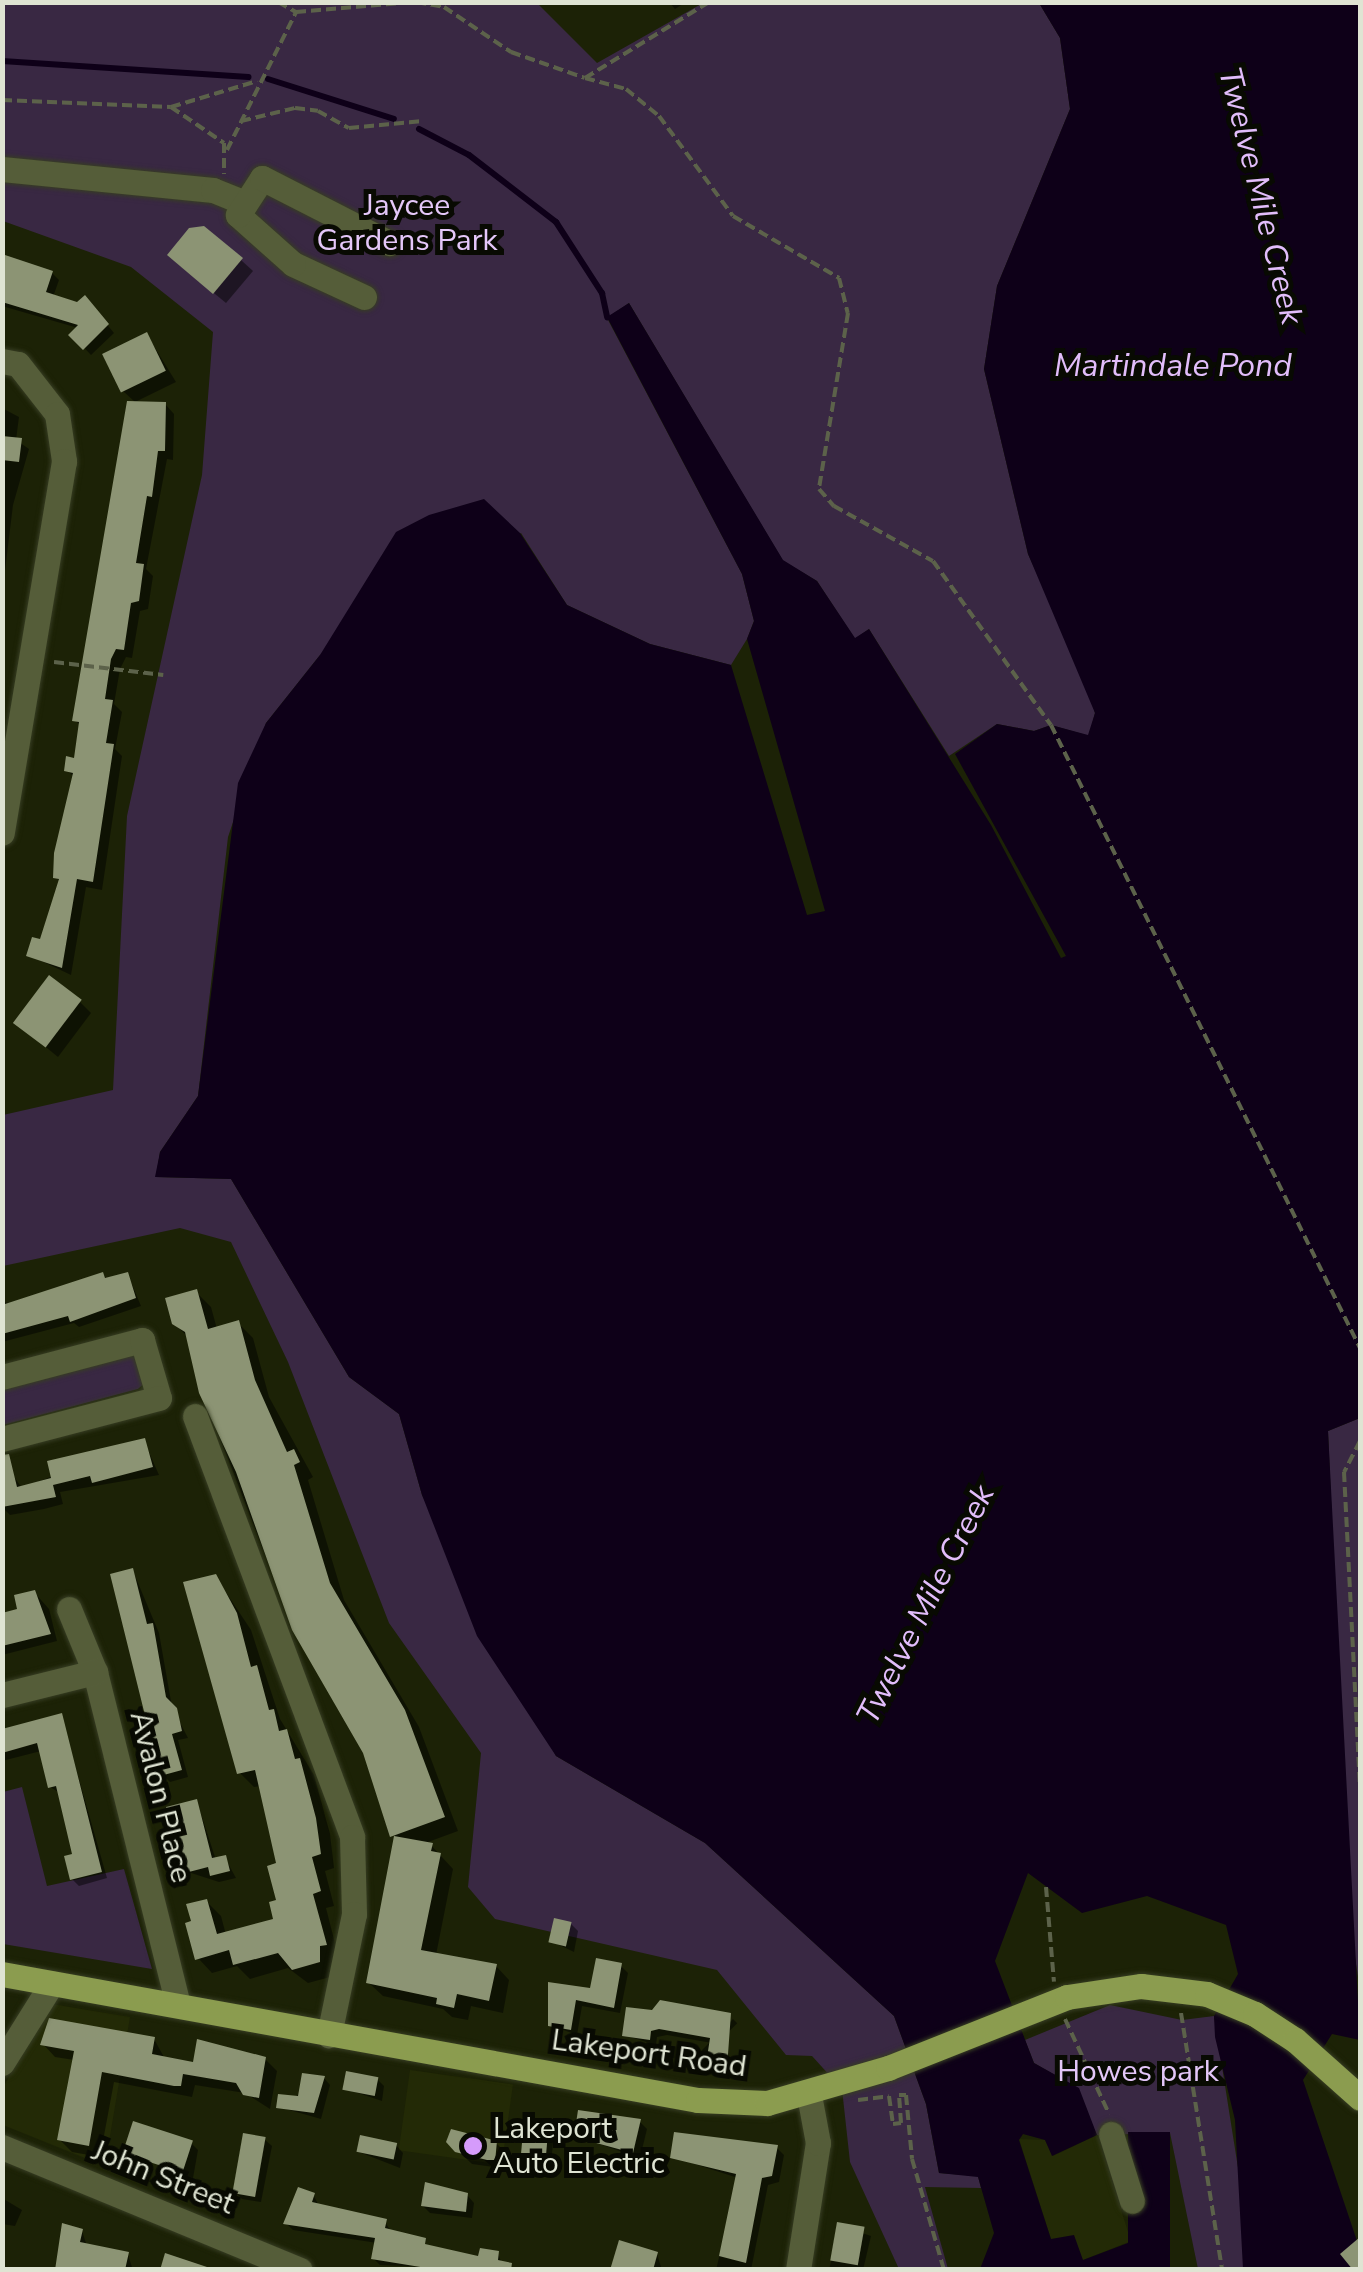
<!DOCTYPE html>
<style>
body{margin:0}
#map{position:relative;width:1363px;height:2272px;overflow:hidden;background:#1c2206;font-family:"Nunito Sans",sans-serif}
div>[style]{position:absolute}
.built>*{inset:0;background:#232a06;transform-origin:0 0}
.green>*{inset:0;background:#392843}
.water>*{inset:0;background:#0e0018;transform-origin:0 0}
.shadow>*{inset:0;background:#0007;transform-origin:0 0}
.stream>*{height:6px;margin:-3px;padding:0 3px;transform-origin:3px;border-radius:3px;background:#0e0018}
.building>*{inset:0;background:#8c9474;transform-origin:0 0}
.path>*{height:4px;margin-top:-2px;transform-origin:0;background:repeating-linear-gradient(90deg,#5c624a 0 10px,transparent 0 15px)}
.roads{filter:drop-shadow(0 0 2px #373d23) drop-shadow(0 0 2px #373d23)}
.minor>*{height:25px;margin:-12.5px;padding:0 12.5px;transform-origin:12.5px;border-radius:12.5px;background:#555d39}
.major>*{height:25px;margin:-12.5px;padding:0 12.5px;transform-origin:12.5px;border-radius:12.5px;background:#8b9c4f}
.dots>*{width:28px;height:28px;translate:-50% -50%;box-sizing:border-box;border:5px solid #080a02;border-radius:50%}
span{translate:-50% -50%;white-space:nowrap;text-align:center;line-height:1.15;-webkit-text-stroke:10px #080a02;paint-order:stroke}
.park-label{font-size:30px;color:#e4c7f9}
.street-label{font-size:30px;color:#dfe4d3}
.poi-label{font-size:30px;color:#dfe4d3}
.left{translate:0 -50%;text-align:left}
.water-label{font-size:32px;color:#e1bdfa;font-style:italic}
.frame{position:absolute;inset:0;border:5px solid #dfe4d3;pointer-events:none}
</style>
<div id="map">
<div class="built">
<i style="clip-path:polygon(52px 2004px,130px 2017px,105px 2166px,3px 2125px,3px 2087px)"></i>
<i style="left:410px;top:2070px;width:104px;height:81px;rotate:8deg"></i>
<i style="clip-path:polygon(1097px 2135px,1131px 2241px,1083px 2260px,1051px 2239px,1019px 2139px,1045px 2140px,1053px 2156px)"></i>
</div>
<div class="green">
<i style="clip-path:polygon(3px 3px,537px 3px,597px 63px,703px 3px,1039px 3px,1060px 38px,1070px 109px,997px 286px,984px 369px,1028px 554px,1087px 684px,1095px 713px,1089px 736px,1051px 725px,1034px 731px,997px 724px,949px 756px,869px 629px,855px 639px,817px 581px,783px 561px,629px 303px,607px 318px,742px 574px,754px 621px,747px 639px,731px 665px,650px 644px,567px 605px,521px 533px,320px 655px,266px 723px,228px 837px,198px 1096px,160px 1152px,156px 1177px,231px 1179px,349px 1377px,399px 1414px,422px 1495px,556px 1756px,705px 1843px,894px 2016px,926px 2104px,939px 2173px,978px 2176px,981px 2188px,925px 2187px,948px 2269px,899px 2269px,850px 2162px,842px 2089px,812px 2056px,786px 2055px,717px 1970px,495px 1919px,468px 1887px,481px 1753px,389px 1623px,288px 1362px,231px 1242px,180px 1228px,3px 1266px,3px 1115px,113px 1090px,127px 816px,202px 475px,213px 332px,131px 267px,3px 221px)"></i>
<i style="clip-path:polygon(139px 1351px,147px 1381px,138px 1389px,3px 1425px,3px 1380px)"></i>
<i style="clip-path:polygon(1360px 1418px,1360px 1990px,1349px 1917px,1328px 1431px)"></i>
<i style="clip-path:polygon(22px 1787px,47px 1886px,124px 1869px,152px 1969px,3px 1944px,3px 1792px)"></i>
<i style="clip-path:polygon(1110px 2005px,1182px 2020px,1214px 2016px,1245px 2212px,1243px 2269px,1198px 2269px,1170px 2133px,1097px 2135px,1072px 2085px,1034px 2063px,1025px 2040px)"></i>
</div>
<div class="water">
<i style="clip-path:polygon(1039px 3px,1360px 3px,1360px 1418px,1328px 1431px,1360px 2040px,1332px 2034px,1303px 2080px,1357px 2241px,1354px 2269px,1243px 2269px,1235px 2120px,1215px 2037px,1214px 2016px,1238px 1974px,1226px 1925px,1147px 1896px,1082px 1913px,1028px 1873px,995px 1961px,1034px 2063px,1079px 2088px,1097px 2135px,1052px 2156px,1045px 2140px,1023px 2134px,1019px 2140px,1051px 2239px,1074px 2235px,1083px 2260px,1141px 2238px,1144px 2269px,980px 2269px,994px 2233px,978px 2177px,939px 2173px,926px 2104px,894px 2016px,705px 1843px,556px 1756px,477px 1636px,422px 1495px,399px 1414px,349px 1377px,231px 1179px,155px 1177px,160px 1152px,198px 1096px,238px 783px,266px 723px,320px 655px,396px 532px,429px 515px,484px 499px,520px 533px,567px 605px,650px 644px,731px 665px,807px 915px,825px 911px,747px 639px,754px 621px,742px 574px,607px 317px,629px 303px,783px 560px,817px 581px,855px 638px,869px 629px,991px 825px,1061px 958px,1066px 956px,955px 754px,997px 724px,1034px 731px,1051px 725px,1088px 735px,1095px 713px,1028px 554px,984px 369px,997px 286px,1070px 109px,1060px 38px)"></i>
<i style="left:1128px;top:2132px;width:42px;height:140px"></i>
</div>
<div class="shadow">
<i style="clip-path:polygon(669px 2px,686px 2px,675px 9px)"></i>
<i style="clip-path:polygon(2px 257px,52px 273px,59px 280px,53px 297px,91px 305px,114px 333px,91px 355px,72px 335px,78px 328px,2px 306px)"></i>
<i style="clip-path:polygon(241px 260px,253px 271px,226px 303px,181px 266px)"></i>
<i style="clip-path:polygon(147px 335px,176px 382px,135px 402px,123px 391px)"></i>
<i style="clip-path:polygon(165px 404px,174px 414px,173px 460px,167px 459px,146px 569px,153px 576px,148px 609px,140px 611px,132px 658px,126px 657px,120px 669px,114px 704px,122px 712px,115px 749px,122px 756px,102px 890px,86px 887px,71px 975px,29px 955px,41px 943px,61px 882px,56px 877px,75px 778px,67px 770px,76px 760px,81px 726px,75px 720px)"></i>
<i style="clip-path:polygon(2px 408px,19px 417px,16px 440px,29px 449px,13px 505px,3px 587px)"></i>
<i style="clip-path:polygon(80px 1002px,91px 1013px,58px 1057px,15px 1022px)"></i>
<i style="clip-path:polygon(102px 1274px,108px 1280px,128px 1275px,141px 1306px,79px 1327px,74px 1323px,2px 1342px,2px 1302px,15px 1304px)"></i>
<i style="clip-path:polygon(196px 1292px,211px 1307px,217px 1329px,238px 1323px,253px 1338px,269px 1397px,313px 1477px,308px 1480px,344px 1600px,419px 1727px,458px 1831px,428px 1842px,453px 1869px,436px 1955px,496px 1966px,509px 1980px,503px 2013px,471px 2006px,468px 2020px,452px 2017px,443px 2009px,383px 1996px,369px 1983px,396px 1839px,365px 1752px,294px 1629px,202px 1392px,188px 1337px,174px 1323px)"></i>
<i style="clip-path:polygon(144px 1441px,159px 1475px,60px 1492px,63px 1504px,44px 1509px,10px 1515px,2px 1507px,2px 1476px,12px 1474px,22px 1488px)"></i>
<i style="clip-path:polygon(133px 1571px,159px 1633px,172px 1707px,188px 1738px,178px 1740px,188px 1777px,170px 1782px,163px 1775px)"></i>
<i style="clip-path:polygon(215px 1576px,251px 1630px,280px 1719px,314px 1775px,330px 1834px,334px 1868px,325px 1871px,334px 1906px,326px 1908px,339px 1959px,334px 1976px,308px 1983px,288px 1968px,250px 1979px,237px 1966px,212px 1973px,198px 1958px,194px 1923px,206px 1901px,221px 1916px,226px 1935px,276px 1921px,279px 1902px,279px 1865px,261px 1786px,254px 1787px,240px 1773px)"></i>
<i style="clip-path:polygon(34px 1592px,49px 1609px,57px 1641px,2px 1655px,2px 1616px,20px 1611px)"></i>
<i style="clip-path:polygon(61px 1716px,107px 1878px,79px 1886px,72px 1879px,75px 1856px,60px 1793px,50px 1787px,41px 1751px,2px 1761px,2px 1731px)"></i>
<i style="clip-path:polygon(197px 1802px,216px 1860px,225px 1858px,236px 1878px,219px 1882px,188px 1872px)"></i>
<i style="clip-path:polygon(571px 1924px,578px 1931px,574px 1952px,553px 1942px)"></i>
<i style="clip-path:polygon(621px 1966px,628px 1973px,620px 2013px,582px 2006px,577px 2035px,550px 2025px,551px 1985px,592px 1991px)"></i>
<i style="clip-path:polygon(730px 2015px,724px 2072px,709px 2063px,712px 2043px,667px 2035px,657px 2037px,656px 2045px,624px 2035px)"></i>
<i style="left:733px;top:2019px;width:6px;height:54px;rotate:45deg"></i>
<i style="clip-path:polygon(154px 2039px,165px 2059px,195px 2065px,265px 2059px,277px 2071px,270px 2109px,245px 2093px,195px 2085px,192px 2097px,114px 2082px,100px 2157px,72px 2152px,60px 2140px,74px 2060px,55px 2057px,43px 2044px)"></i>
<i style="clip-path:polygon(324px 2078px,330px 2085px,321px 2119px,279px 2107px)"></i>
<i style="clip-path:polygon(377px 2079px,384px 2086px,382px 2101px,346px 2089px)"></i>
<i style="clip-path:polygon(640px 2122px,647px 2129px,640px 2158px,576px 2136px)"></i>
<i style="clip-path:polygon(547px 2125px,554px 2132px,551px 2165px,529px 2163px,522px 2156px)"></i>
<i style="clip-path:polygon(264px 2139px,272px 2146px,261px 2202px,242px 2199px,235px 2192px)"></i>
<i style="clip-path:polygon(191px 2143px,198px 2150px,193px 2178px,123px 2152px)"></i>
<i style="clip-path:polygon(450px 2143px,496px 2143px,503px 2150px,501px 2168px,472px 2164px)"></i>
<i style="clip-path:polygon(396px 2145px,403px 2153px,400px 2168px,359px 2152px)"></i>
<i style="clip-path:polygon(777px 2148px,784px 2155px,779px 2182px,768px 2185px,751px 2270px,716px 2270px,738px 2178px,673px 2157px)"></i>
<i style="clip-path:polygon(467px 2195px,474px 2203px,472px 2218px,430px 2213px,423px 2206px)"></i>
<i style="clip-path:polygon(314px 2196px,319px 2206px,385px 2222px,392px 2233px,433px 2249px,480px 2259px,498px 2253px,504px 2270px,380px 2265px,373px 2258px,377px 2243px,293px 2230px,286px 2223px)"></i>
<i style="clip-path:polygon(2px 2198px,22px 2210px,15px 2226px,2px 2224px)"></i>
<i style="clip-path:polygon(839px 2225px,871px 2236px,863px 2270px,829px 2270px)"></i>
<i style="clip-path:polygon(82px 2231px,87px 2246px,128px 2255px,133px 2270px,57px 2270px)"></i>
<i style="clip-path:polygon(657px 2254px,662px 2270px,613px 2270px)"></i>
</div>
<div class="stream">
<i style="left:2px;top:61px;width:247px;rotate:3.7deg"></i>
<i style="left:268px;top:79px;width:132px;rotate:17.6deg"></i>
<i style="left:419px;top:129px;width:56px;rotate:27.5deg"></i>
<i style="left:469px;top:155px;width:110px;rotate:37.6deg"></i>
<i style="left:556px;top:222px;width:85px;rotate:57.1deg"></i>
<i style="left:602px;top:293px;width:25px;rotate:78deg"></i>
</div>
<div class="building">
<i style="clip-path:polygon(204px 226px,243px 258px,213px 294px,167px 255px,189px 228px)"></i>
<i style="clip-path:polygon(2px 254px,53px 271px,46px 292px,77px 302px,85px 295px,109px 324px,83px 350px,68px 335px,78px 325px,2px 302px)"></i>
<i style="left:147px;top:332px;width:43px;height:50px;rotate:64deg"></i>
<i style="clip-path:polygon(127px 401px,166px 402px,165px 451px,158px 451px,152px 497px,147px 496px,136px 563px,144px 564px,139px 601px,131px 603px,124px 650px,116px 649px,111px 659px,105px 699px,113px 700px,106px 743px,114px 744px,93px 882px,77px 879px,62px 968px,26px 956px,32px 937px,40px 939px,59px 879px,53px 878px,54px 853px,73px 773px,64px 771px,66px 756px,74px 758px,79px 722px,72px 721px)"></i>
<i style="clip-path:polygon(2px 436px,22px 438px,19px 462px,2px 460px)"></i>
<i style="left:49px;top:975px;width:41px;height:60px;rotate:37deg"></i>
<i style="clip-path:polygon(103px 1272px,105px 1278px,128px 1272px,136px 1298px,70px 1322px,68px 1316px,2px 1334px,2px 1305px)"></i>
<i style="clip-path:polygon(197px 1289px,208px 1329px,239px 1320px,255px 1380px,287px 1452px,294px 1449px,300px 1462px,294px 1465px,330px 1583px,405px 1710px,445px 1817px,390px 1837px,363px 1753px,292px 1630px,236px 1472px,199px 1393px,185px 1332px,172px 1324px,165px 1298px)"></i>
<i style="clip-path:polygon(145px 1438px,153px 1467px,92px 1483px,90px 1476px,53px 1485px,56px 1497px,2px 1507px,2px 1455px,9px 1454px,17px 1487px,51px 1478px,47px 1461px)"></i>
<i style="clip-path:polygon(133px 1568px,147px 1624px,153px 1623px,166px 1697px,177px 1708px,182px 1731px,172px 1734px,182px 1770px,160px 1776px,110px 1574px)"></i>
<i style="clip-path:polygon(216px 1574px,237px 1613px,251px 1667px,257px 1665px,269px 1710px,274px 1709px,279px 1731px,287px 1729px,295px 1759px,300px 1758px,316px 1818px,321px 1854px,312px 1857px,321px 1891px,313px 1894px,327px 1945px,320px 1946px,320px 1962px,292px 1970px,278px 1953px,233px 1965px,229px 1950px,195px 1960px,185px 1923px,191px 1921px,186px 1904px,207px 1899px,217px 1934px,273px 1919px,269px 1902px,276px 1900px,267px 1866px,276px 1863px,255px 1770px,237px 1774px,183px 1582px)"></i>
<i style="clip-path:polygon(35px 1590px,51px 1634px,2px 1646px,2px 1613px,17px 1609px,14px 1595px)"></i>
<i style="clip-path:polygon(62px 1713px,102px 1872px,70px 1880px,64px 1856px,72px 1854px,56px 1786px,48px 1788px,37px 1743px,2px 1753px,2px 1729px)"></i>
<i style="clip-path:polygon(197px 1799px,212px 1858px,226px 1855px,230px 1871px,210px 1876px,208px 1867px,185px 1873px,166px 1807px)"></i>
<i style="clip-path:polygon(394px 1836px,433px 1843px,431px 1851px,441px 1853px,421px 1950px,497px 1964px,489px 2001px,457px 1994px,454px 2008px,436px 2004px,437px 1998px,366px 1983px)"></i>
<i style="left:554px;top:1918px;width:18px;height:25px;rotate:13deg"></i>
<i style="clip-path:polygon(596px 1958px,622px 1963px,614px 2008px,576px 2000px,571px 2030px,548px 2026px,548px 1982px,590px 1988px)"></i>
<i style="clip-path:polygon(660px 2000px,731px 2013px,727px 2068px,706px 2064px,710px 2038px,659px 2029px,651px 2031px,650px 2040px,622px 2036px,626px 2007px,652px 2010px)"></i>
<i style="clip-path:polygon(49px 2018px,155px 2037px,152px 2054px,193px 2062px,197px 2039px,266px 2057px,259px 2098px,243px 2095px,236px 2083px,183px 2074px,181px 2086px,174px 2086px,102px 2072px,89px 2146px,57px 2140px,74px 2051px,40px 2045px)"></i>
<i style="left:346px;top:2071px;width:33px;height:19px;rotate:11deg"></i>
<i style="clip-path:polygon(302px 2073px,325px 2076px,314px 2113px,276px 2108px,278px 2094px,298px 2096px)"></i>
<i style="clip-path:polygon(578px 2110px,641px 2119px,633px 2153px,574px 2137px)"></i>
<i style="left:524px;top:2120px;width:25px;height:37px;rotate:5deg"></i>
<i style="left:133px;top:2121px;width:63px;height:34px;rotate:18deg"></i>
<i style="clip-path:polygon(451px 2129px,497px 2141px,495px 2162px,455px 2152px,446px 2142px)"></i>
<i style="clip-path:polygon(674px 2132px,778px 2145px,772px 2176px,762px 2178px,746px 2263px,719px 2256px,736px 2174px,670px 2158px)"></i>
<i style="left:243px;top:2133px;width:23px;height:61px;rotate:10deg"></i>
<i style="left:360px;top:2135px;width:38px;height:17px;rotate:12deg"></i>
<i style="clip-path:polygon(425px 2182px,468px 2193px,466px 2212px,421px 2206px)"></i>
<i style="clip-path:polygon(298px 2187px,315px 2193px,312px 2202px,387px 2219px,385px 2228px,426px 2238px,425px 2244px,478px 2256px,480px 2248px,499px 2251px,498px 2260px,512px 2263px,511px 2270px,439px 2270px,371px 2259px,375px 2238px,283px 2224px)"></i>
<i style="left:837px;top:2222px;width:28px;height:39px;rotate:10deg"></i>
<i style="clip-path:polygon(62px 2223px,83px 2229px,80px 2242px,129px 2252px,125px 2270px,55px 2270px)"></i>
<i style="clip-path:polygon(1360px 2237px,1360px 2270px,1353px 2270px,1340px 2254px)"></i>
<i style="clip-path:polygon(619px 2240px,658px 2252px,653px 2270px,610px 2270px)"></i>
<i style="clip-path:polygon(165px 2253px,207px 2267px,206px 2270px,160px 2270px)"></i>
</div>
<div class="path">
<i style="left:278px;top:2px;width:21px;rotate:29deg"></i>
<i style="left:296px;top:12px;width:117px;rotate:-4.9deg"></i>
<i style="left:416px;top:2px;width:28px;rotate:10deg"></i>
<i style="left:444px;top:7px;width:81px;rotate:33.9deg"></i>
<i style="left:511px;top:52px;width:78px;rotate:19.4deg"></i>
<i style="left:585px;top:78px;width:145px;rotate:-31.5deg"></i>
<i style="left:585px;top:78px;width:42px;rotate:15deg"></i>
<i style="left:626px;top:89px;width:43px;rotate:39.3deg"></i>
<i style="left:659px;top:116px;width:124px;rotate:53.5deg"></i>
<i style="left:733px;top:216px;width:123px;rotate:30.3deg"></i>
<i style="left:839px;top:278px;width:36px;rotate:76deg"></i>
<i style="left:848px;top:313px;width:178px;rotate:99.4deg"></i>
<i style="left:819px;top:489px;width:23px;rotate:49deg"></i>
<i style="left:834px;top:506px;width:113px;rotate:29.1deg"></i>
<i style="left:933px;top:561px;width:202px;rotate:54.3deg"></i>
<i style="left:1051px;top:725px;width:695px;rotate:63.62deg"></i>
<i style="left:2px;top:100px;width:169px;rotate:2.4deg"></i>
<i style="left:171px;top:107px;width:64px;rotate:34.2deg"></i>
<i style="left:224px;top:143px;width:31px;rotate:90deg"></i>
<i style="left:171px;top:107px;width:90px;rotate:-16.8deg"></i>
<i style="left:241px;top:121px;width:56px;rotate:-13.5deg"></i>
<i style="left:295px;top:108px;width:23px;rotate:7deg"></i>
<i style="left:318px;top:111px;width:35px;rotate:29deg"></i>
<i style="left:349px;top:128px;width:74px;rotate:-5.4deg"></i>
<i style="left:227px;top:150px;width:154px;rotate:-63.4deg"></i>
<i style="left:54px;top:662px;width:110px;rotate:6.8deg"></i>
<i style="left:1360px;top:1441px;width:35px;rotate:117deg"></i>
<i style="left:1344px;top:1472px;width:312px;rotate:87.1deg"></i>
<i style="left:1046px;top:1887px;width:95px;rotate:85.2deg"></i>
<i style="left:1181px;top:2013px;width:260px;rotate:80.9deg"></i>
<i style="left:1065px;top:2019px;width:105px;rotate:65.1deg"></i>
<i style="left:858px;top:2100px;width:31px;rotate:-7deg"></i>
<i style="left:889px;top:2096px;width:28px;rotate:82deg"></i>
<i style="left:893px;top:2124px;width:8px;rotate:-7deg"></i>
<i style="left:901px;top:2123px;width:28px;rotate:-94deg"></i>
<i style="left:899px;top:2095px;width:7px"></i>
<i style="left:906px;top:2095px;width:64px;rotate:84.6deg"></i>
<i style="left:912px;top:2159px;width:116px;rotate:73.9deg"></i>
</div>
<div class="roads">
<div class="minor">
<i style="left:2px;top:169px;width:212px;rotate:5.7deg"></i>
<i style="left:213px;top:190px;width:35px;rotate:22deg"></i>
<i style="left:364px;top:297px;width:78px;rotate:-155.1deg"></i>
<i style="left:293px;top:264px;width:74px;rotate:-138.3deg"></i>
<i style="left:238px;top:215px;width:44px;rotate:-57deg"></i>
<i style="left:262px;top:178px;width:143px;rotate:27.1deg"></i>
<i style="left:2px;top:361px;width:16px;rotate:11deg"></i>
<i style="left:18px;top:364px;width:63px;rotate:52deg"></i>
<i style="left:57px;top:414px;width:48px;rotate:81.5deg"></i>
<i style="left:64px;top:461px;width:377px;rotate:99.5deg"></i>
<i style="left:2px;top:1377px;width:145px;rotate:-14.8deg"></i>
<i style="left:142px;top:1340px;width:60px;rotate:73.7deg"></i>
<i style="left:159px;top:1398px;width:162px;rotate:165.4deg"></i>
<i style="left:195px;top:1416px;width:449px;rotate:69.5deg"></i>
<i style="left:352px;top:1837px;width:77px;rotate:88.5deg"></i>
<i style="left:354px;top:1914px;width:124px;rotate:101.7deg"></i>
<i style="left:69px;top:1609px;width:68px;rotate:67.6deg"></i>
<i style="left:95px;top:1672px;width:343px;rotate:76deg"></i>
<i style="left:2px;top:1695px;width:96px;rotate:-13.9deg"></i>
<i style="left:2px;top:2063px;width:94px;rotate:-58deg"></i>
<i style="left:1111px;top:2134px;width:70px;rotate:72.6deg"></i>
<i style="left:2px;top:2147px;width:322px;rotate:22.4deg"></i>
<i style="left:798px;top:2270px;width:129px;rotate:-81.1deg"></i>
<i style="left:818px;top:2143px;width:49px;rotate:-100.6deg"></i>
</div>
<div class="major">
<i style="left:2px;top:1974px;width:707px;rotate:10.26deg"></i>
<i style="left:698px;top:2100px;width:69px;rotate:2.5deg"></i>
<i style="left:767px;top:2103px;width:126px;rotate:-16.1deg"></i>
<i style="left:888px;top:2068px;width:193px;rotate:-21.6deg"></i>
<i style="left:1067px;top:1997px;width:75px;rotate:-8.5deg"></i>
<i style="left:1141px;top:1986px;width:66px;rotate:6.9deg"></i>
<i style="left:1207px;top:1994px;width:52px;rotate:22.6deg"></i>
<i style="left:1255px;top:2014px;width:48px;rotate:33deg"></i>
<i style="left:1295px;top:2040px;width:87px;rotate:41.7deg"></i>
</div>
</div>
<div class="dots">
<i style="left:473px;top:2146px;background:#d59bfb"></i>
</div>
<div class="park-label">
<span style="left:407px;top:223px">Jaycee<br>Gardens Park</span>
<span style="left:1138px;top:2072px">Howes park</span>
</div>
<div class="street-label">
<span style="left:160px;top:1797px;rotate:76deg">Avalon Place</span>
<span style="left:649px;top:2054px;rotate:8deg">Lakeport Road</span>
<span style="left:163px;top:2178px;rotate:22deg">John Street</span>
</div>
<div class="poi-label">
<span class="left" style="left:493px;top:2146px">Lakeport<br>Auto Electric</span>
</div>
<div class="water-label">
<span style="left:1260px;top:196px;rotate:76deg">Twelve Mile Creek</span>
<span style="left:1173px;top:366px">Martindale Pond</span>
<span style="left:926px;top:1605px;rotate:-63deg">Twelve Mile Creek</span>
</div>
<div class="frame"></div>
</div>
